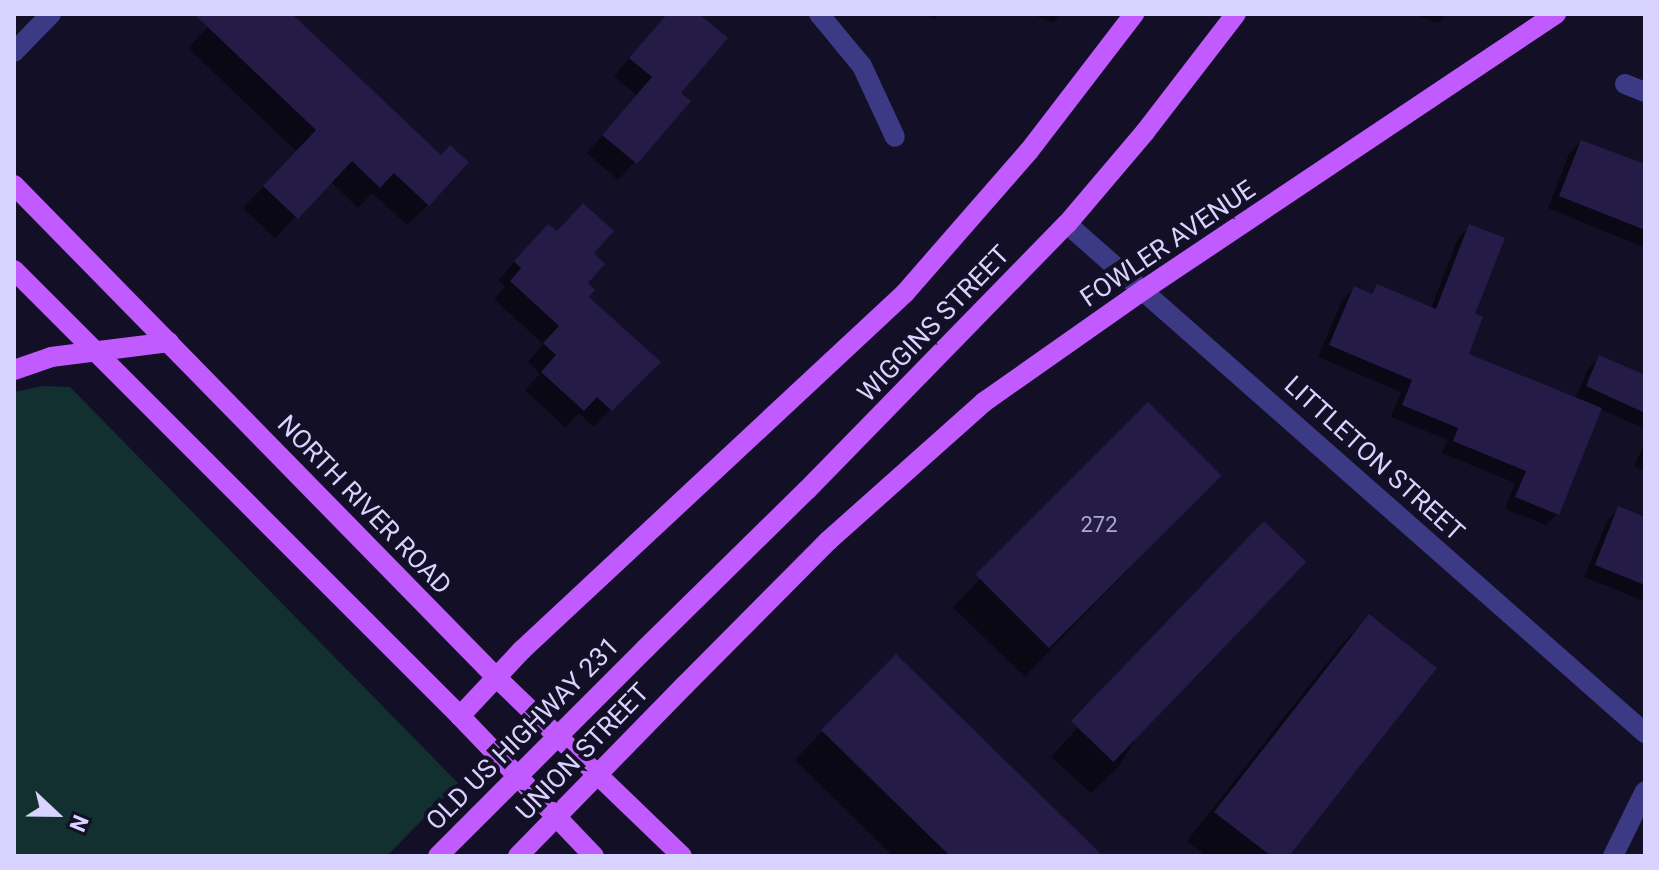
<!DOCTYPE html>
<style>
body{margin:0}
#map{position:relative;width:1659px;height:870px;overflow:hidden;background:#130f26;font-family:Roboto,sans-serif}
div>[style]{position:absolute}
.green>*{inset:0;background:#12302f}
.shadow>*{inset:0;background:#0007;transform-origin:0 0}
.building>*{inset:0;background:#241b47;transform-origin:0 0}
.minor>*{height:20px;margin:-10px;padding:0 10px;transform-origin:10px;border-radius:10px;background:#3d3a85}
.major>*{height:20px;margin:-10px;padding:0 10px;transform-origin:10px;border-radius:10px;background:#c25bff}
.major-bridge>*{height:20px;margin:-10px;padding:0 10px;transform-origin:10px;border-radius:10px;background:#c25bff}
span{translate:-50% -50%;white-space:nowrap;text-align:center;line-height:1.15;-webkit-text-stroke:8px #130f26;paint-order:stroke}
.number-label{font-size:22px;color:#aca6d1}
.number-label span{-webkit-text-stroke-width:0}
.street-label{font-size:26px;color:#d9d4ff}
.frame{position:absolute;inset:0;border:16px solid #d9d4ff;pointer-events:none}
.north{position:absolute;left:16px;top:774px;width:80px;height:80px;-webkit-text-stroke:6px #130f26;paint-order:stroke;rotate:112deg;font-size:22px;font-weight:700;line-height:32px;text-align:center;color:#d9d4ff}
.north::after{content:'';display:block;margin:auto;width:28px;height:36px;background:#d9d4ff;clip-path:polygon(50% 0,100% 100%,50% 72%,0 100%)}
</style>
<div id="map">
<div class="green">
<i style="clip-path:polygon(43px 386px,70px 387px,458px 783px,387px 856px,14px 856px,14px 392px)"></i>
</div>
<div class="shadow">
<i style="clip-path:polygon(220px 14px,289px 14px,428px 205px,407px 225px,372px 193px,358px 208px,330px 181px,275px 238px,243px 208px,297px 152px,188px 48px)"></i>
<i style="clip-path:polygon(667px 14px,696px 14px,678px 93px,688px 102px,618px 180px,587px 153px,636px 95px,614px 76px)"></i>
<i style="clip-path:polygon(922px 14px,940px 14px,935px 19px)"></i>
<i style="clip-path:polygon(1032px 14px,1062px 14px,1053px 23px)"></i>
<i style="clip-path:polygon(1414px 14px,1447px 14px,1438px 23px)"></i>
<i style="clip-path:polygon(1581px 142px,1645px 166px,1645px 248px,1548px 208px,1569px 154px)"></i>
<i style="clip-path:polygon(1470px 226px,1473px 315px,1466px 355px,1575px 399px,1588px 369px,1599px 358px,1645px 377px,1645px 429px,1600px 409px,1558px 513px,1546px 525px,1505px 509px,1515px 483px,1442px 453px,1448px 440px,1391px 417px,1401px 392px,1318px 357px,1342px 300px,1354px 288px,1369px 295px,1378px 286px,1431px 308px,1458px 238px)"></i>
<i style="clip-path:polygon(531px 244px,591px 254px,585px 283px,587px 297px,658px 362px,593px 427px,579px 413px,565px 427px,525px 390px,540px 374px,528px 362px,543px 344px,494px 299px,505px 287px,498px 280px)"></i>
<i style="left:1148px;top:405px;width:100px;height:281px;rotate:44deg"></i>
<i style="clip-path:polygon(1645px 442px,1645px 471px,1634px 466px)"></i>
<i style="clip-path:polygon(1619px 509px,1645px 520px,1645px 595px,1641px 600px,1584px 577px,1607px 521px)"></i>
<i style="clip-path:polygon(1264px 524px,1120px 765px,1091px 793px,1051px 757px)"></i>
<i style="clip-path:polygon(1369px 617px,1287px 856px,1206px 856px,1187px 841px,1341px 645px)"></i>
<i style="clip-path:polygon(867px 685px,1100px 856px,893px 856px,795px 760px)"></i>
</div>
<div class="building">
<i style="clip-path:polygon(194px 14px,292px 14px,441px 155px,450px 145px,469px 162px,429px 206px,394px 173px,380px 188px,352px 161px,298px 219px,263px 186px,316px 130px)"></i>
<i style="clip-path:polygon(667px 14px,699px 14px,728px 38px,681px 93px,691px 101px,637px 164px,602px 135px,652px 77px,629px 58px)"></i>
<i style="clip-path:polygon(1581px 140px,1645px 164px,1645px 230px,1559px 196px)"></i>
<i style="clip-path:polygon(583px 203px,614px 231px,594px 253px,605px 264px,588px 283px,595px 290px,589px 297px,661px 362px,612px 411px,597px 397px,584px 411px,541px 372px,556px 355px,543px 343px,559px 326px,510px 281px,521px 268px,514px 261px,548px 224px,557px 231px)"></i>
<i style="clip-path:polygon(1469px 224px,1505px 238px,1475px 314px,1483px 317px,1469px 354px,1602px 408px,1559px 515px,1515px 497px,1526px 471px,1453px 441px,1458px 428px,1402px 405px,1412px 380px,1329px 345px,1354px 286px,1372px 294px,1377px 284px,1436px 309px)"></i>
<i style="clip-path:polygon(1599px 355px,1645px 375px,1645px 413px,1586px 386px)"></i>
<i style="left:1148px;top:402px;width:104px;height:244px;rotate:45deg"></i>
<i style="clip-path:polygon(1618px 506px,1645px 517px,1645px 585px,1595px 565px)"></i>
<i style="left:1264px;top:521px;width:59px;height:278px;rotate:44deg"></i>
<i style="clip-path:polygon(1369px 614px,1437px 668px,1289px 856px,1271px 856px,1214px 812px)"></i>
<i style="clip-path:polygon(896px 654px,1103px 856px,950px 856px,821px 730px)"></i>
</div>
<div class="minor">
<i style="left:819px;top:14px;width:67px;rotate:50.4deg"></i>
<i style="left:862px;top:66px;width:78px;rotate:65.1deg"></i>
<i style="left:14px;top:52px;width:53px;rotate:-45.8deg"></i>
<i style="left:1625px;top:84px;width:22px;rotate:22deg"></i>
<i style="left:1067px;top:224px;width:770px;rotate:41.37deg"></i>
<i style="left:1613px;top:856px;width:72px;rotate:-63.8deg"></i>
</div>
<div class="major">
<i style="left:14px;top:185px;width:689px;rotate:45.59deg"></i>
<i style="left:496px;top:677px;width:258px;rotate:43.9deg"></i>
<i style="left:14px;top:270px;width:631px;rotate:45deg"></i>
<i style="left:460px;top:716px;width:194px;rotate:46.3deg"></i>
<i style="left:14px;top:370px;width:39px;rotate:-19deg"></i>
<i style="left:51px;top:357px;width:119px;rotate:-7.2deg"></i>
<i style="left:645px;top:649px;width:227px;rotate:-44.5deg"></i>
<i style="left:807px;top:490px;width:372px;rotate:-45.7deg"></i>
<i style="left:1067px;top:224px;width:121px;rotate:-49.7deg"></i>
<i style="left:1145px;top:132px;width:149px;rotate:-52.4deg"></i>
<i style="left:685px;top:685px;width:203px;rotate:-45.2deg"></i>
<i style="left:828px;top:541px;width:209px;rotate:-41.7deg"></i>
<i style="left:984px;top:402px;width:197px;rotate:-35.1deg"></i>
<i style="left:1145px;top:289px;width:495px;rotate:-33.8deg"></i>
<i style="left:460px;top:716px;width:91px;rotate:-46.8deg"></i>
<i style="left:522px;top:650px;width:524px;rotate:-42.99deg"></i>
<i style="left:905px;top:293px;width:189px;rotate:-48.9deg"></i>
<i style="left:1029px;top:151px;width:173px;rotate:-52.5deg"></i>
</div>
<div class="major-bridge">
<i style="left:438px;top:856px;width:293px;rotate:-45deg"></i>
<i style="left:518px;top:856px;width:239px;rotate:-45.7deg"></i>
</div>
<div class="number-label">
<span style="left:1099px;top:525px">272</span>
</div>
<div class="street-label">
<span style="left:1168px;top:244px;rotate:-34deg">FOWLER AVENUE</span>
<span style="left:934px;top:324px;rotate:-46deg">WIGGINS STREET</span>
<span style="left:1374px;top:459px;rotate:42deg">LITTLETON STREET</span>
<span style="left:364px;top:505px;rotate:46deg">NORTH RIVER ROAD</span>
<span style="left:523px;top:734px;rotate:-45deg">OLD US HIGHWAY 231</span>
<span style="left:583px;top:752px;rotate:-46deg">UNION STREET</span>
</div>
<div class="frame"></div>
<div class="north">N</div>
</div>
